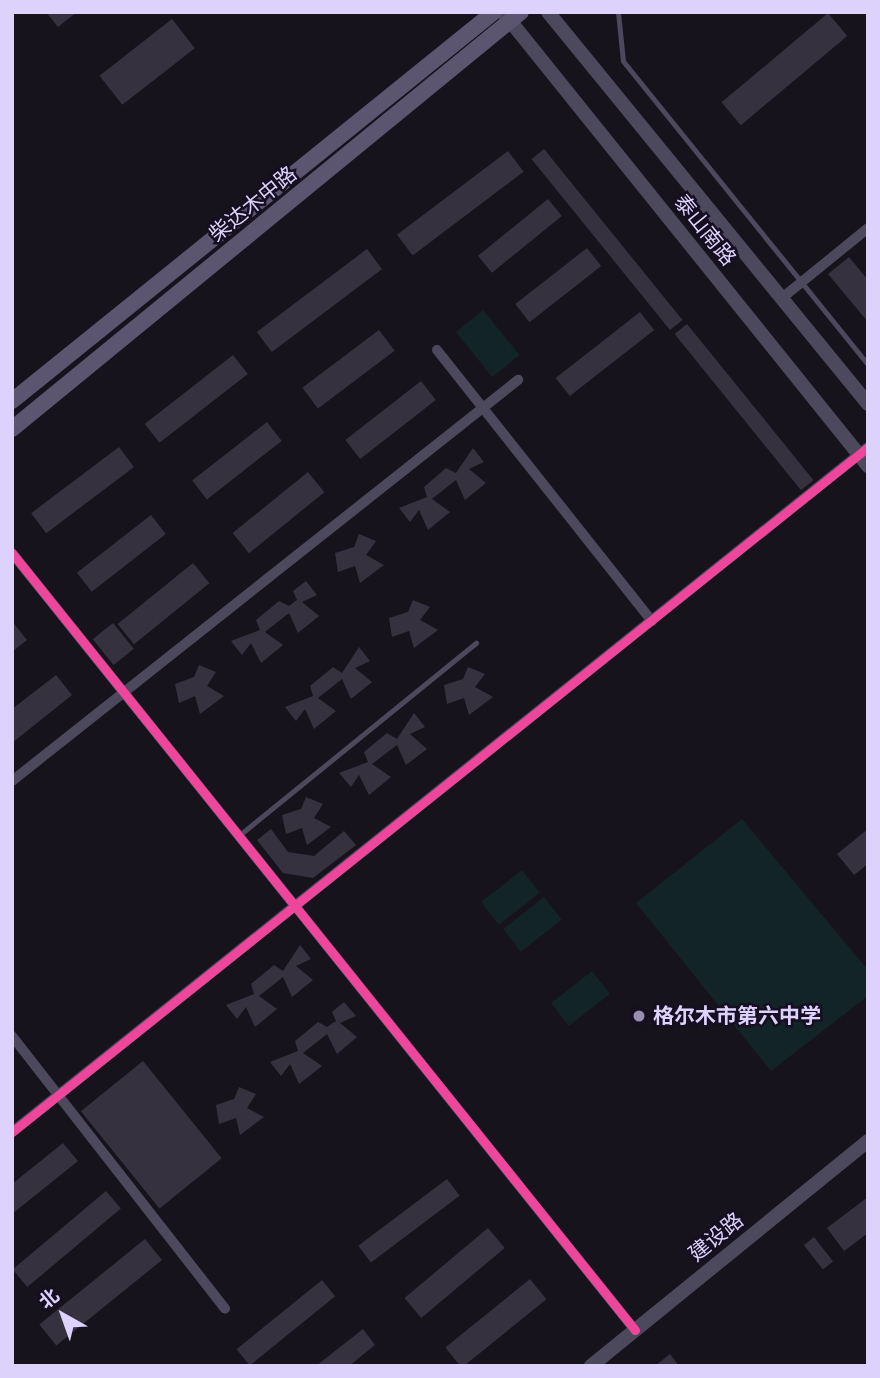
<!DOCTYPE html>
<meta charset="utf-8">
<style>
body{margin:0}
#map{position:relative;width:880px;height:1378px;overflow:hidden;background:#16131d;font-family:Arial,"Noto Sans SC",sans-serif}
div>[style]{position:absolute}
.green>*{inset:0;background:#132428;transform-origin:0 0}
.building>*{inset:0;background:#36313f;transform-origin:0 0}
.service>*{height:5px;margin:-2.5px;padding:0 2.5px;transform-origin:2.5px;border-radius:2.5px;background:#4c495d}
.minor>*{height:10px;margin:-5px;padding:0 5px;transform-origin:5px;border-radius:5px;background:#4c495d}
.tertiary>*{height:14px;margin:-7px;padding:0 7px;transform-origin:7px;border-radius:7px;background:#4c495d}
.secondary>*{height:16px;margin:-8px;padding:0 8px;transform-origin:8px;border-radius:8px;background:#5b556f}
.cycleway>*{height:9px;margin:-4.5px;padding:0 4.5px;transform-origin:4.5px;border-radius:4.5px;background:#ed469a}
.dots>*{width:19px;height:19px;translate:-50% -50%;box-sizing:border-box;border:4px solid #150f21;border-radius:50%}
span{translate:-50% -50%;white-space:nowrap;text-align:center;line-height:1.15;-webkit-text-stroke:5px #150f21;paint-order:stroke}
.street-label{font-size:21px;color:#ddd2fb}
.poi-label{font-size:21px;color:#ddd2fb;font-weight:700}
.left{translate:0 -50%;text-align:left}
.frame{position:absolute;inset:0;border:14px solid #ddd2fb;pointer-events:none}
.north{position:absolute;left:28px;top:1280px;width:70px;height:70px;-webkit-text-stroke:5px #150f21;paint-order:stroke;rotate:320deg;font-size:19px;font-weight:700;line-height:28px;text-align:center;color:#ddd2fb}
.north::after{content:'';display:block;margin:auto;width:24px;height:32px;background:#ddd2fb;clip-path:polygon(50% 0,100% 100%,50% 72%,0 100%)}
</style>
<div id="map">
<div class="green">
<i style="left:483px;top:310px;width:58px;height:35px;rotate:51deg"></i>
<i style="clip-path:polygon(742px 819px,868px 970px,868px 996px,771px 1071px,636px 903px)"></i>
<i style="left:522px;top:870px;width:29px;height:52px;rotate:52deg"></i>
<i style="left:544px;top:897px;width:29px;height:52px;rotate:52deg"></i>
<i style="left:592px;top:971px;width:29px;height:52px;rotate:52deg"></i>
</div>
<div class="building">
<i style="clip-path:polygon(46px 12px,77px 12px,58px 27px)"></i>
<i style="left:828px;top:13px;width:30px;height:139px;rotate:50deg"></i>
<i style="left:172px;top:19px;width:37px;height:92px;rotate:52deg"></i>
<i style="left:544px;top:149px;width:220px;height:16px;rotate:51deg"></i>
<i style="left:508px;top:151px;width:26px;height:139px;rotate:53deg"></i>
<i style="left:548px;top:199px;width:22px;height:90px;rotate:51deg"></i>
<i style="left:587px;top:248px;width:23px;height:91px;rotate:52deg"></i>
<i style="left:367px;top:249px;width:25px;height:138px;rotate:53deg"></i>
<i style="clip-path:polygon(849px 257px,868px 280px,868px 322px,828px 274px)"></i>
<i style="left:640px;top:312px;width:23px;height:107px;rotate:52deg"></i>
<i style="left:687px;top:324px;width:201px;height:16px;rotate:51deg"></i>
<i style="left:379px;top:330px;width:26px;height:96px;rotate:53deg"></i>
<i style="left:233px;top:355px;width:24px;height:112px;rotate:52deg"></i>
<i style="left:421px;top:381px;width:24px;height:96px;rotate:52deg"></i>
<i style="left:267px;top:422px;width:24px;height:95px;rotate:52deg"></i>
<i style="left:119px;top:447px;width:25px;height:110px;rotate:53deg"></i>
<i style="clip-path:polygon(473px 448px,484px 462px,469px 469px,486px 483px,465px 500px,456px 480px,432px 499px,450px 512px,428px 530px,419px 510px,410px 522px,399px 508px,427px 497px,424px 487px,446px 468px,456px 473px)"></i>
<i style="left:308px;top:472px;width:26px;height:97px;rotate:51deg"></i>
<i style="left:151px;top:515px;width:24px;height:94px;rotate:52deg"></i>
<i style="clip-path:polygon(359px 534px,376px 541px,366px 555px,384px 565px,360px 583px,355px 566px,338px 572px,335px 553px,354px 547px)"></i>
<i style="left:193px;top:563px;width:26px;height:97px;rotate:51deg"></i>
<i style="clip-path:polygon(306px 581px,317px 595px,302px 602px,319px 616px,298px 633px,289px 613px,265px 632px,283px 645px,261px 663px,251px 643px,242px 655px,231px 641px,260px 630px,256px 620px,279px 601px,289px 606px,297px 600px,293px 591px)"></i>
<i style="clip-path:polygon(413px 600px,430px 607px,420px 620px,438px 630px,414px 648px,409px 631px,392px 637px,389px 618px,408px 612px)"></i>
<i style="clip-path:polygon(12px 621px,27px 640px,12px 652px)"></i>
<i style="left:113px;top:623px;width:33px;height:26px;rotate:51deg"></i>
<i style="clip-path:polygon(359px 647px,370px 661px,355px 668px,372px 682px,351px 699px,342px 679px,318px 698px,336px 711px,314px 729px,305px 709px,296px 721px,285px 707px,313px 696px,310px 686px,333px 667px,342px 673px)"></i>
<i style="clip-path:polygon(199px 665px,216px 672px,207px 686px,224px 696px,200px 714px,195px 696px,179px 703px,175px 684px,194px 677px)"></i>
<i style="clip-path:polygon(468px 667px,485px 674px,475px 687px,493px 697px,469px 715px,464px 698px,447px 704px,444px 685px,463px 679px)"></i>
<i style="clip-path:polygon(56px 675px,72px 695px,12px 743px,12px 709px)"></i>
<i style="clip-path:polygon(414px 713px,425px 727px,410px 734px,427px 749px,406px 765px,397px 745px,372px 764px,391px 777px,369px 795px,359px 775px,351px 787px,339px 773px,368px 762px,364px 752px,387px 733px,397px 739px)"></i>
<i style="clip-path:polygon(306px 797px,323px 804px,314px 818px,331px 827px,307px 845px,302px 828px,286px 834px,282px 815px,301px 809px)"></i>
<i style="clip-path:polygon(271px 829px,288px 852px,314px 856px,344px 831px,356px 845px,313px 878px,283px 873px,257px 840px)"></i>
<i style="clip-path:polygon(868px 829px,868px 864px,854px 875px,837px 854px)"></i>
<i style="clip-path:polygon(300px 945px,311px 959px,296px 966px,313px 980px,292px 997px,283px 977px,259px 996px,277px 1009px,255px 1027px,246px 1007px,237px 1019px,226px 1005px,254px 994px,251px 984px,274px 965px,283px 971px)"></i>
<i style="clip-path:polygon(344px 1002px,356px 1016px,340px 1023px,357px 1037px,337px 1054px,327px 1034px,303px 1053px,322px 1066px,299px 1084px,290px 1064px,281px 1076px,270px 1062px,298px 1051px,295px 1041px,318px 1022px,327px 1027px,336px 1021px,332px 1012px)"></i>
<i style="left:143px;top:1061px;width:125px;height:80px;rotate:51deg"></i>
<i style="clip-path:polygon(239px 1087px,256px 1094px,247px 1108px,264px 1117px,240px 1135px,236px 1118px,219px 1124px,216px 1105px,234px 1099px)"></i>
<i style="clip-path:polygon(63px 1143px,78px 1161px,12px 1214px,12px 1184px)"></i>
<i style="left:447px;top:1179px;width:21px;height:111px;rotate:53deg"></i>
<i style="left:106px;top:1191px;width:23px;height:122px;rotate:50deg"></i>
<i style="clip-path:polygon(868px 1197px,868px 1233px,844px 1251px,827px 1228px)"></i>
<i style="left:488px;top:1228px;width:26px;height:109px;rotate:50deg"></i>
<i style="left:814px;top:1237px;width:31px;height:13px;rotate:52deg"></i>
<i style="left:145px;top:1239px;width:27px;height:136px;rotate:51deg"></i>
<i style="left:530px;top:1279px;width:26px;height:109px;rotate:51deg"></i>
<i style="left:322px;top:1280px;width:21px;height:110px;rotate:51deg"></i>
<i style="clip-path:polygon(363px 1329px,375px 1345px,349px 1366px,316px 1366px)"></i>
<i style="clip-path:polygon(670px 1354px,679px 1366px,655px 1366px)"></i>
</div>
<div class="service">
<i style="left:618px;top:12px;width:49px;rotate:84.2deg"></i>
<i style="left:623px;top:61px;width:390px;rotate:51.1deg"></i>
<i style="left:237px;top:837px;width:308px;rotate:-39.1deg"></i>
</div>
<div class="minor">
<i style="left:782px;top:298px;width:111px;rotate:-39.1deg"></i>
<i style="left:437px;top:350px;width:346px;rotate:51.6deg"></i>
<i style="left:12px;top:553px;width:996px;rotate:51.28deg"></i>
<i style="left:12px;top:781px;width:646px;rotate:-38.4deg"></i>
<i style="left:12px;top:1036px;width:346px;rotate:52deg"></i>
<i style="left:12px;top:1132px;width:1096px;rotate:-38.67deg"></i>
</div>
<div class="tertiary">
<i style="left:503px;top:12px;width:583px;rotate:51.2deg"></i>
<i style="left:548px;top:12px;width:506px;rotate:50.77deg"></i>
<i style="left:591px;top:1366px;width:357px;rotate:-39.1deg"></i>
</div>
<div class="secondary">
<i style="left:12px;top:401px;width:619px;rotate:-38.91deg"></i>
<i style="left:12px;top:429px;width:658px;rotate:-39.33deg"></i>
</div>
<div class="cycleway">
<i style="left:12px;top:553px;width:996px;rotate:51.28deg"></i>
<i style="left:12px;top:1132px;width:1096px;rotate:-38.67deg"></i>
</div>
<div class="dots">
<i style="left:639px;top:1016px;background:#978fad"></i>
</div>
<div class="street-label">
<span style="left:253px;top:204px;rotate:-39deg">柴达木中路</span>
<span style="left:705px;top:230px;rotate:51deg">泰山南路</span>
<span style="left:716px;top:1237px;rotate:-39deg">建设路</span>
</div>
<div class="poi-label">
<span class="left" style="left:653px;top:1016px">格尔木市第六中学</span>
</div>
<div class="frame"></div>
<div class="north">北</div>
</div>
